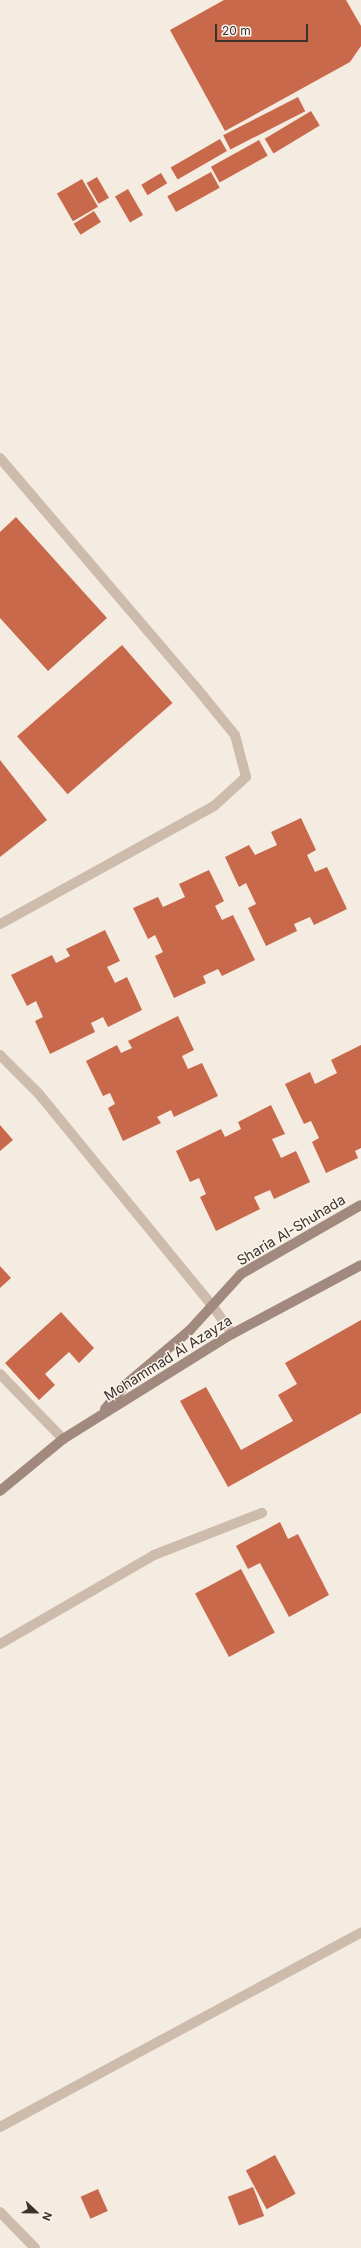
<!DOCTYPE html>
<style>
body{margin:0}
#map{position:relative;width:361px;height:2248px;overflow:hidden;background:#f4ebe1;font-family:Inter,sans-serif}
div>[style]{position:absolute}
.building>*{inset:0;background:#c8694b;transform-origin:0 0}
.lane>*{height:10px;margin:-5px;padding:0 5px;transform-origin:5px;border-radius:5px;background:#cdbbac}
.street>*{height:10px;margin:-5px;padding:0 5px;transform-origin:5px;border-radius:5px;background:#cdbbac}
.secondary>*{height:10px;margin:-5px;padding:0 5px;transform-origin:5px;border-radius:5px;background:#a18a7d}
span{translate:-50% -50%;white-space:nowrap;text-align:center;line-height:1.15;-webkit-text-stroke:3px #fbf5ee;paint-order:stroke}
.street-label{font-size:14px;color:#3b302b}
.north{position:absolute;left:16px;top:2192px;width:40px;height:40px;-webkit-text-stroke:3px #fbf5ee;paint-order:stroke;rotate:112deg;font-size:11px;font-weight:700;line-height:16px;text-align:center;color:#3b302b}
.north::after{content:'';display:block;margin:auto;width:14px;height:18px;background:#3b302b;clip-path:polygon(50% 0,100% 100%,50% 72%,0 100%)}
.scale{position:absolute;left:215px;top:24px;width:93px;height:18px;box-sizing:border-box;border:2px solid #3b302b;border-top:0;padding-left:5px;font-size:12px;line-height:14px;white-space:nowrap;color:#3b302b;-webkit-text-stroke:3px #fbf5ee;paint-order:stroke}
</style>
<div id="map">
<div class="building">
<i style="clip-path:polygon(224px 0,346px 0,361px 26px,361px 46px,350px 62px,225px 131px,170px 30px)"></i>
<i style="left:298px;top:97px;width:16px;height:84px;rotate:63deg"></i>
<i style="left:311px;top:111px;width:17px;height:54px;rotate:59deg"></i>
<i style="left:220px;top:139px;width:14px;height:57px;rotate:60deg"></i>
<i style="left:259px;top:140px;width:18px;height:55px;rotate:61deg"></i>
<i style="left:211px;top:172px;width:18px;height:50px;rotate:61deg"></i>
<i style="left:161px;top:173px;width:12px;height:23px;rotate:59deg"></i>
<i style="left:97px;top:177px;width:24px;height:12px;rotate:60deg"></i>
<i style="left:82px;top:179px;width:32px;height:29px;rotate:60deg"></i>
<i style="left:128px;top:189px;width:30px;height:15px;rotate:60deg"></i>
<i style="left:94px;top:211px;width:13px;height:24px;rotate:58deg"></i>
<i style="clip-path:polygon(16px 517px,107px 618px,48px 671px,0 618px,0 532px)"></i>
<i style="left:122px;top:645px;width:77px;height:139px;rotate:49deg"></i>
<i style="clip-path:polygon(0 760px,47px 820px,0 857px)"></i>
<i style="clip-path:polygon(301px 818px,316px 850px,307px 855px,315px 872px,327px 867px,347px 909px,314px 925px,310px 917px,294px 924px,297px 931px,266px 946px,248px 908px,256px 904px,246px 883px,239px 887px,225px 857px,249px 845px,255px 855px,277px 845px,271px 832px)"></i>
<i style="clip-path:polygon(209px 870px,224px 901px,215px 906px,222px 920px,233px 915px,255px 960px,222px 976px,218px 969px,203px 976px,206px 983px,174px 998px,155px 956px,163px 952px,155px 935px,148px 939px,133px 908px,158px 897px,163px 907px,185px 897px,179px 884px)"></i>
<i style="clip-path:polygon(105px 930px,120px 961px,107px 967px,115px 983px,127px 977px,142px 1010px,108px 1027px,103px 1017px,91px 1023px,95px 1032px,50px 1054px,35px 1021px,43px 1017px,36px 1001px,27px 1006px,11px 975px,52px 955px,56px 963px,70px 956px,66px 949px)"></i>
<i style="clip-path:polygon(178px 1016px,194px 1050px,182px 1056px,188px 1069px,202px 1063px,218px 1096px,174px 1117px,171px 1110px,157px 1117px,161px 1123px,123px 1141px,108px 1108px,115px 1104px,110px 1093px,103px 1096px,86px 1061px,117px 1045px,121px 1053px,132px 1048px,128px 1041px)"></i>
<i style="clip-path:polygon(361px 1045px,361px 1148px,355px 1151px,358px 1158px,326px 1173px,312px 1142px,319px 1138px,311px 1121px,304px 1124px,285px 1084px,310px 1072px,315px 1084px,337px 1073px,331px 1060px)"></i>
<i style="clip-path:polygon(271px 1105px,285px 1134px,272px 1139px,281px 1158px,296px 1151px,310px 1182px,274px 1199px,270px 1190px,254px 1197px,260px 1209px,216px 1231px,200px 1197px,206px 1194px,199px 1178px,190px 1182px,176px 1151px,221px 1129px,225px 1137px,241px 1129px,238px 1122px)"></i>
<i style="clip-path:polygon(0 1125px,13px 1140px,0 1151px)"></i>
<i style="clip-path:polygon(0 1266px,11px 1278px,0 1288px)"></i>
<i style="clip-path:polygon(61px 1312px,94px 1348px,79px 1363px,69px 1352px,45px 1374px,55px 1385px,39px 1400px,5px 1363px)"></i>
<i style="clip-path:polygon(361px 1320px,361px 1413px,228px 1487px,180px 1401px,206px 1387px,241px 1450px,293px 1421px,278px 1395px,297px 1384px,285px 1363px)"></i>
<i style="clip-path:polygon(280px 1522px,288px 1539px,298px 1534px,329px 1595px,289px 1617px,260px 1563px,248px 1569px,236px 1546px)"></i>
<i style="left:241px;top:1569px;width:72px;height:52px;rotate:62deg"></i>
<i style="left:275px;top:2155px;width:44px;height:33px;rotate:62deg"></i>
<i style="left:253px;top:2187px;width:31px;height:27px;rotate:69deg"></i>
<i style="left:98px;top:2189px;width:24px;height:19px;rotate:66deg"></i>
</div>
<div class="lane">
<i style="left:0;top:1644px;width:178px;rotate:-30deg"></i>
<i style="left:154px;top:1555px;width:116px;rotate:-21.3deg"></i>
</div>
<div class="street">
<i style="left:0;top:458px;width:300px;rotate:49.5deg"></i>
<i style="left:195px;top:686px;width:63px;rotate:50.8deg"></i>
<i style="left:235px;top:735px;width:43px;rotate:75.3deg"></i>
<i style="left:246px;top:777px;width:43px;rotate:137.8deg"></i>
<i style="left:214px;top:806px;width:244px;rotate:151.1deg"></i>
<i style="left:0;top:1055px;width:55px;rotate:45deg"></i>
<i style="left:39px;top:1094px;width:273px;rotate:50.7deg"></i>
<i style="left:212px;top:1305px;width:35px;rotate:55deg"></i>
<i style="left:0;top:1374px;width:91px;rotate:45.9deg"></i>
<i style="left:0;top:2127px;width:410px;rotate:-28.3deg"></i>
<i style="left:0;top:2212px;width:50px;rotate:45.8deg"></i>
</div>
<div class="secondary">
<i style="left:105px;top:1409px;width:31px;rotate:-50deg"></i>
<i style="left:125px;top:1385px;width:85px;rotate:-40.2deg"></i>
<i style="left:190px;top:1330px;width:76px;rotate:-47.7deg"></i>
<i style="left:241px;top:1274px;width:138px;rotate:-29.9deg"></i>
<i style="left:0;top:1491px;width:82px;rotate:-39.5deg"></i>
<i style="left:63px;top:1439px;width:199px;rotate:-31.9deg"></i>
<i style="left:232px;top:1334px;width:146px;rotate:-28.1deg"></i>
</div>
<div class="street-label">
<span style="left:291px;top:1230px;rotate:-31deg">Sharia Al-Shuhada</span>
<span style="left:168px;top:1358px;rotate:-32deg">Mohammad Al Azayza</span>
</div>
<div class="north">N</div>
<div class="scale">20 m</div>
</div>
